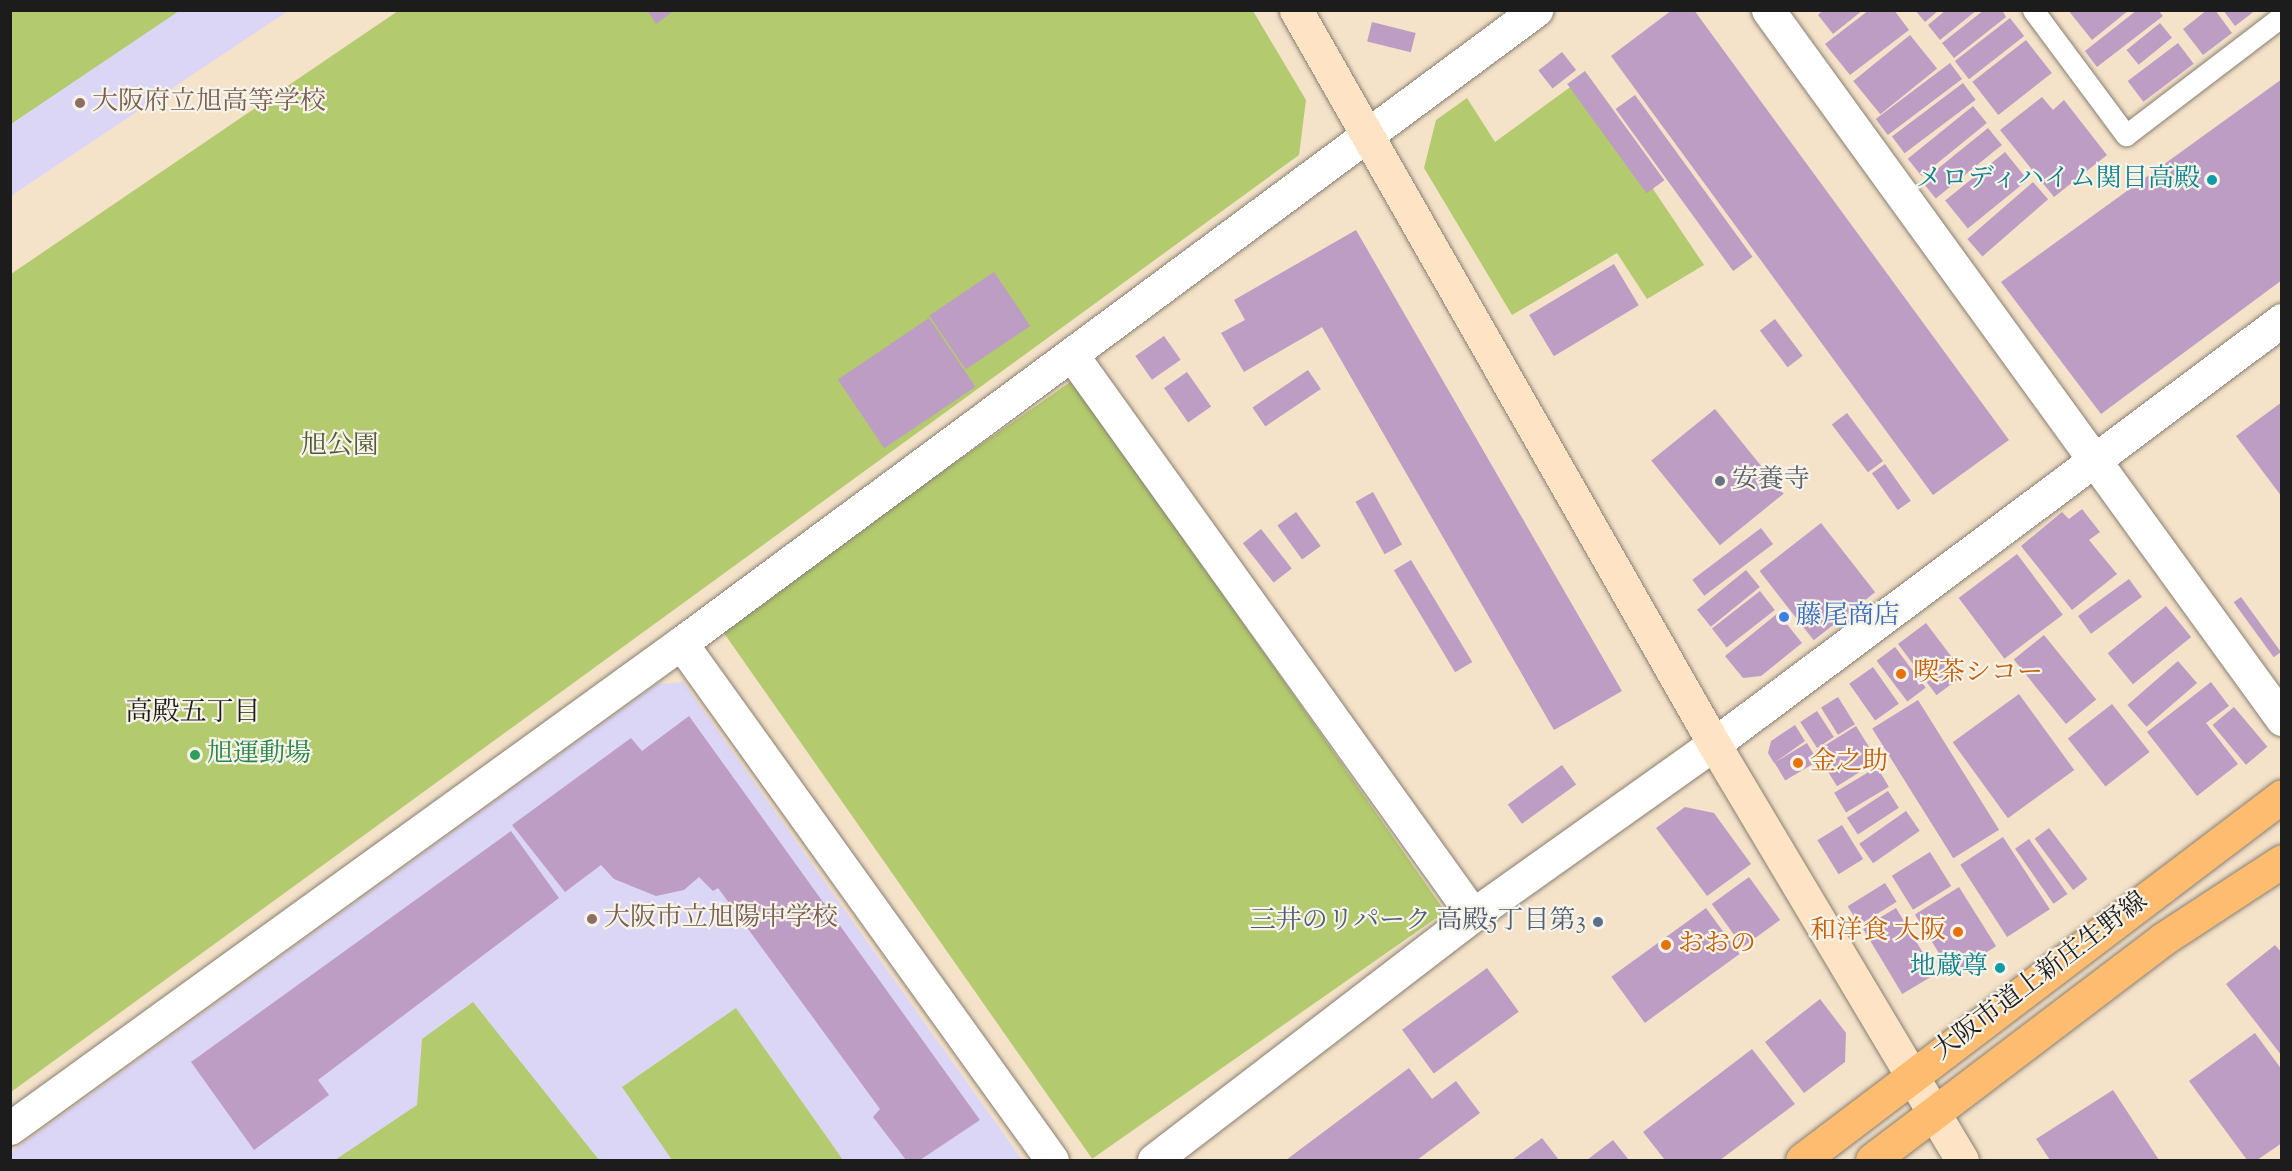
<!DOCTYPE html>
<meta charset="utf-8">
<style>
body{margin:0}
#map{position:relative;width:2292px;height:1171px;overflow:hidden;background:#f4e2c9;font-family:"Sorts Mill Goudy","Noto Serif JP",serif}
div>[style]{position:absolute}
.built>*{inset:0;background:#dcd6f6}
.green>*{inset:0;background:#b3ca6e;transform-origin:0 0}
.building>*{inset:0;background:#be9dc4;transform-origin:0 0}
.roads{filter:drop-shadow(0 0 2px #887f72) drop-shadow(0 0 2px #887f72)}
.lane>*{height:21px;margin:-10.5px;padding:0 10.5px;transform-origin:10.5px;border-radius:10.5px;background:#fff}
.street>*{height:33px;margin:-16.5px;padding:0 16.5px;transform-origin:16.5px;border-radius:16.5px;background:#fff}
.secondary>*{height:33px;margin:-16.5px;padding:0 16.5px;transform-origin:16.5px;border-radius:16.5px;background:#fee4c5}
.primary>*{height:33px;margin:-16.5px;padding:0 16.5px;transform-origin:16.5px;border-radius:16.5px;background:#fdbc6f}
.dots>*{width:16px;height:16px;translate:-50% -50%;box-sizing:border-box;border:3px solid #f7f3e8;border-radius:50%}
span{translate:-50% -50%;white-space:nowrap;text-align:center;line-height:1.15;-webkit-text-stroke:4.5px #f7f3e8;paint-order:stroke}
.education-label{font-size:26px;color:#785e54}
.left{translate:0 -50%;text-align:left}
.culture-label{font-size:26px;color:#0d838f}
.right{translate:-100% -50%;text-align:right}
.park-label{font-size:26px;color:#515939}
.worship-label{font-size:26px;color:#5b616d}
.shop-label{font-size:26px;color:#366cbe}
.food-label{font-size:26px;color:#c56008}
.leisure-label{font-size:26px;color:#27864d}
.service-label{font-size:26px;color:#4e5e75}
.street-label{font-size:26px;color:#1c1c1c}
.neighbourhood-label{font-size:27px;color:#1c1c1c}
.frame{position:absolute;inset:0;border:12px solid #1c1c1c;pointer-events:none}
</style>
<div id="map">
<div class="built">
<i style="clip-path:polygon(11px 11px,288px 11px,11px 196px)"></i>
<i style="clip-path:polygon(683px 682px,1022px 1160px,11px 1160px,10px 1153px,657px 684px)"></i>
</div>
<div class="green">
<i style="clip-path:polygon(11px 10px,179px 10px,179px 11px,11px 124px)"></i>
<i style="clip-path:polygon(398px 11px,1253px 11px,1306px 100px,1299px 155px,11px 1092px,11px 274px)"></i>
<i style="clip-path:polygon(1580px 80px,1704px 265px,1647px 299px,1617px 253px,1512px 315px,1424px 168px,1436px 120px,1467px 98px,1495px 142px)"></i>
<i style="left:1073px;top:380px;width:649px;height:431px;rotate:55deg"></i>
<i style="clip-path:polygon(473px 1002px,599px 1160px,335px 1160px,417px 1105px,422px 1039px)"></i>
<i style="clip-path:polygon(736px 1008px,843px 1160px,672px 1160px,622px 1087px)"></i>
</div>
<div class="building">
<i style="clip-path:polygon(647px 10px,675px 10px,656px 24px)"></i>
<i style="clip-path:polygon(1672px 10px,1694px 10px,2009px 440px,1933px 495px,1611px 56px)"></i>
<i style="clip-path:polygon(1823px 10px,1863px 10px,1833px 34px,1818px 15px)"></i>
<i style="clip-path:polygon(1869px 10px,1894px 10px,1909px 30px,1850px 75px,1825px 44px)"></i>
<i style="clip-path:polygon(1915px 10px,1939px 10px,1925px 22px)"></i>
<i style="clip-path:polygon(1946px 10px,1977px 10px,1940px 40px,1928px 25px)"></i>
<i style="clip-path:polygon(1984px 10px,2002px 10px,2006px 17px,1954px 58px,1942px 43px)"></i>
<i style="clip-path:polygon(2068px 10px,2129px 10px,2092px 40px)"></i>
<i style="clip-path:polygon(2137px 10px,2158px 10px,2163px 16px,2097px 67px,2085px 51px)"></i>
<i style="clip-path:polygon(2207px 10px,2215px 10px,2232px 33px,2203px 55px,2183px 29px)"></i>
<i style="clip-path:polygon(2223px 10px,2256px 10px,2235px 26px)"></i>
<i style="left:2010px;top:18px;width:23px;height:70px;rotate:52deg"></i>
<i style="left:1372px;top:22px;width:45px;height:20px;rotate:14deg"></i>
<i style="left:2160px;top:23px;width:19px;height:43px;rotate:51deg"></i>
<i style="left:1910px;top:35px;width:43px;height:73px;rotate:51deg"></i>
<i style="left:2026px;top:40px;width:42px;height:68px;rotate:52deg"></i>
<i style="left:2178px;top:43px;width:26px;height:63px;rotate:53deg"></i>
<i style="left:1562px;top:52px;width:23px;height:30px;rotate:52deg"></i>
<i style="left:1950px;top:63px;width:20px;height:93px;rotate:53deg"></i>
<i style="left:1585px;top:71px;width:135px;height:22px;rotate:54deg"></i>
<i style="clip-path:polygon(2282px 79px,2282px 280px,2101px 414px,2001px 282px)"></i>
<i style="left:1963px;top:83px;width:21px;height:89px;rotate:53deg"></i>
<i style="left:1635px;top:95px;width:200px;height:24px;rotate:54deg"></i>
<i style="clip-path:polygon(2042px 97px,2053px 110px,2064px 100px,2107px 155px,2054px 197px,2000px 130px)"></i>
<i style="left:1973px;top:106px;width:22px;height:84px;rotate:51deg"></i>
<i style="left:1988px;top:128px;width:22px;height:85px;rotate:51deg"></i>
<i style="left:2005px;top:152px;width:36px;height:77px;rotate:51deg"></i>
<i style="left:2033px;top:182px;width:23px;height:87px;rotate:49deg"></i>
<i style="clip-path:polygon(1356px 230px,1622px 691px,1554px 730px,1322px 327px,1244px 372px,1221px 333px,1245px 320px,1234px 300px)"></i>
<i style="left:1614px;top:264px;width:48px;height:99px;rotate:59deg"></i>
<i style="left:994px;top:272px;width:65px;height:78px;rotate:56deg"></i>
<i style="left:929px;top:318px;width:83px;height:110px;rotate:56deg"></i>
<i style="left:1775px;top:319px;width:46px;height:19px;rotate:53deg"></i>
<i style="left:1164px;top:336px;width:29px;height:35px;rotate:55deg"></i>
<i style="left:1308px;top:370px;width:23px;height:67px;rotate:56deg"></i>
<i style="left:1187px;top:372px;width:42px;height:28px;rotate:55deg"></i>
<i style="clip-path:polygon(2282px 402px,2282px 497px,2236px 436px)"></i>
<i style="left:1715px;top:409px;width:109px;height:82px;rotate:51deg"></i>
<i style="left:1847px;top:413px;width:60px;height:19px;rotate:53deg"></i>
<i style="left:1885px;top:464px;width:45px;height:16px;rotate:55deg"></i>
<i style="left:1373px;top:492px;width:60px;height:20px;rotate:61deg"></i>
<i style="clip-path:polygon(2082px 509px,2100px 532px,2089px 540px,2117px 574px,2072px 610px,2021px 546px,2062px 512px,2069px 519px)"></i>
<i style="left:1296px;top:512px;width:42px;height:23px;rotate:54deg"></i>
<i style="left:1821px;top:523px;width:88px;height:78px;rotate:52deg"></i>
<i style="left:1761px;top:528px;width:20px;height:86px;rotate:53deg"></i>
<i style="left:1261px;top:529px;width:50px;height:23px;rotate:52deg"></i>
<i style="left:2017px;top:554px;width:76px;height:73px;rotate:53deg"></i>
<i style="left:1411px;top:560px;width:119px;height:20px;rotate:59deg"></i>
<i style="left:1746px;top:570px;width:22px;height:63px;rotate:51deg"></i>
<i style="left:2129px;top:579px;width:22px;height:63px;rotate:54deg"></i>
<i style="left:1760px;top:591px;width:24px;height:61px;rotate:52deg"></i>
<i style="left:2241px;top:597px;width:68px;height:9px;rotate:54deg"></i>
<i style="left:2166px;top:606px;width:40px;height:75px;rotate:51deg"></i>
<i style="clip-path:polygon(1778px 613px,1802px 643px,1761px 676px,1743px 678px,1725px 656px)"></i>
<i style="left:1926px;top:623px;width:64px;height:35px;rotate:53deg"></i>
<i style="left:2044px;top:635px;width:83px;height:39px;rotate:51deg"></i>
<i style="left:1895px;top:647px;width:51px;height:23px;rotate:53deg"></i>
<i style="left:2178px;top:661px;width:29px;height:67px;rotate:49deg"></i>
<i style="left:1873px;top:667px;width:45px;height:29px;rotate:55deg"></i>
<i style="clip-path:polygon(2211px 682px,2229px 706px,2206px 723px,2238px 764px,2197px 796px,2147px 732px)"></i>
<i style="left:2019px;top:694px;width:94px;height:82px;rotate:54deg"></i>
<i style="left:1838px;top:697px;width:32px;height:20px;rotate:58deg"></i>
<i style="left:1918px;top:700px;width:153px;height:54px;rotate:58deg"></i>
<i style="left:2112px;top:704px;width:61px;height:56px;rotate:52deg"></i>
<i style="left:2234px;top:707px;width:52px;height:28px;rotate:50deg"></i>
<i style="left:1817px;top:711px;width:31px;height:20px;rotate:57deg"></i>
<i style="clip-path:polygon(689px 716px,980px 1120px,920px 1160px,906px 1160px,873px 1117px,880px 1109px,718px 888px,713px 891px,699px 877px,684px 890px,656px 896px,614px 879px,601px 865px,565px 892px,512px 825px,631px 738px,642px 751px)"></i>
<i style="clip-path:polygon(1795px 725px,1805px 741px,1774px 763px,1768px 753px,1771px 741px)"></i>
<i style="left:1856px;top:726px;width:41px;height:48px;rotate:58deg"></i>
<i style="left:1807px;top:743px;width:21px;height:38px;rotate:59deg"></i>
<i style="left:1562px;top:765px;width:24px;height:67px;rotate:54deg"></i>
<i style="left:1877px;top:767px;width:23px;height:50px;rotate:59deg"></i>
<i style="left:1888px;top:791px;width:20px;height:49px;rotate:57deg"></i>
<i style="clip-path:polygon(1685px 807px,1714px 813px,1751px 864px,1707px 896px,1656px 828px)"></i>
<i style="left:1906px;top:811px;width:24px;height:57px;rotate:55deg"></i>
<i style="left:1842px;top:825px;width:40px;height:29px;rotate:58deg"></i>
<i style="left:2049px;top:828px;width:64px;height:18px;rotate:53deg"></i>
<i style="clip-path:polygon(511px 831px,559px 898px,318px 1080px,329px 1095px,254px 1150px,191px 1062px)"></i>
<i style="left:2003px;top:837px;width:86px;height:51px;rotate:57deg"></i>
<i style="left:2029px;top:839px;width:67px;height:17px;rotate:55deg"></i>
<i style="left:1930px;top:852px;width:40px;height:45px;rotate:58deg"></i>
<i style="left:1749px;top:877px;width:53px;height:46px;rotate:54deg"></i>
<i style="left:1885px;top:883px;width:22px;height:44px;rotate:58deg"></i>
<i style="left:1959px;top:887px;width:70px;height:52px;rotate:58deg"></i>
<i style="left:1706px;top:908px;width:57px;height:117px;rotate:54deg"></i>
<i style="left:1896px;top:908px;width:77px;height:39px;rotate:59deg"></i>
<i style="clip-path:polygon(2275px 945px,2282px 953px,2282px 1056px,2226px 984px)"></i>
<i style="left:1487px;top:968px;width:54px;height:105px;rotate:54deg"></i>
<i style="clip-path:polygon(1820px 999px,1846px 1033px,1845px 1062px,1804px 1093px,1765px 1042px)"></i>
<i style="clip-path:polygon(2255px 1033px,2282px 1070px,2282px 1143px,2257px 1160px,2247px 1160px,2189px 1081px)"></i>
<i style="clip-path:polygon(1752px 1049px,1795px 1104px,1720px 1160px,1665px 1160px,1643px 1132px)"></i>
<i style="clip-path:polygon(1409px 1068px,1432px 1099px,1456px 1081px,1480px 1113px,1417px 1160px,1286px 1160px)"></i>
<i style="clip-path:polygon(2113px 1090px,2159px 1160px,2050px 1160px,2036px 1139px)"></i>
<i style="clip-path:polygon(1542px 1138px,1559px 1160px,1512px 1160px)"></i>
<i style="clip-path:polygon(1613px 1140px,1629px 1160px,1587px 1160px)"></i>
</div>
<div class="roads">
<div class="lane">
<i style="left:2033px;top:10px;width:156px;rotate:53.4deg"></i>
<i style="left:2126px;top:135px;width:196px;rotate:-37.3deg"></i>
</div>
<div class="street">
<i style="left:1768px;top:10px;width:876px;rotate:54.06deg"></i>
<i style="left:1072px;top:355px;width:689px;rotate:54.39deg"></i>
<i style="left:681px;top:643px;width:636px;rotate:54.34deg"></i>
<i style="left:10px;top:1128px;width:828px;rotate:-35.86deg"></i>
<i style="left:681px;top:643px;width:1064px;rotate:-36.51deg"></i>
<i style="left:1154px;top:1160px;width:402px;rotate:-37.5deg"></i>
<i style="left:1473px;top:915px;width:296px;rotate:-35.4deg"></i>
<i style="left:1714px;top:744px;width:709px;rotate:-36.74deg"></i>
</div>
<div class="secondary">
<i style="left:1296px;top:10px;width:845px;rotate:60.34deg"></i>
<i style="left:1714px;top:744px;width:484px;rotate:59.2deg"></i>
</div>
<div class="primary">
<i style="left:1802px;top:1160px;width:602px;rotate:-37.17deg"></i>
<i style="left:1872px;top:1160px;width:365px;rotate:-37.2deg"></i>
<i style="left:2163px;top:939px;width:142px;rotate:-33.2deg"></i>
</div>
</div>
<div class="dots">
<i style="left:80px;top:103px;background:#8d6e63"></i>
<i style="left:2212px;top:180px;background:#0f9aa8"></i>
<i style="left:1720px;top:481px;background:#6b7280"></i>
<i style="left:1784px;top:617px;background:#3f7fe0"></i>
<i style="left:1901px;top:674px;background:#e8710a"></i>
<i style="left:195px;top:755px;background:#2e9e5b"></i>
<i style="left:1798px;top:763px;background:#e8710a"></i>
<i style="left:592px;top:919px;background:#8d6e63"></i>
<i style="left:1598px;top:922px;background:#5c6f8a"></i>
<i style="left:1958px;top:932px;background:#e8710a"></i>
<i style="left:1666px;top:945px;background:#e8710a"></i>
<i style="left:2000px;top:968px;background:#0f9aa8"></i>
</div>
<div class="education-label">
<span class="left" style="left:92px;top:103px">大阪府立旭高等学校</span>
<span class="left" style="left:604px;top:919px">大阪市立旭陽中学校</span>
</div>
<div class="culture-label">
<span class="right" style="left:2200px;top:180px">メロディハイム関目高殿</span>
<span class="right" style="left:1988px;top:968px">地蔵尊</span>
</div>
<div class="park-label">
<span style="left:340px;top:447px">旭公園</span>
</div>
<div class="worship-label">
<span class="left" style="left:1732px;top:481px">安養寺</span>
</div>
<div class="shop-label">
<span class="left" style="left:1796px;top:617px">藤尾商店</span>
</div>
<div class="food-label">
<span class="left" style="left:1913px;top:674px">喫茶シコー</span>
<span class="left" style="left:1810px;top:763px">金之助</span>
<span class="right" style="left:1946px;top:932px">和洋食 大阪</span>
<span class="left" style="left:1678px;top:945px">おおの</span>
</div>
<div class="leisure-label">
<span class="left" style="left:207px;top:755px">旭運動場</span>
</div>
<div class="service-label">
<span class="right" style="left:1586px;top:922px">三井のリパーク 高殿5丁目第3</span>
</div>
<div class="street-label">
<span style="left:2041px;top:977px;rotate:-37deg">大阪市道上新庄生野線</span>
</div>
<div class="neighbourhood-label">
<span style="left:193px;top:714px">高殿五丁目</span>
</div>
<div class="frame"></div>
</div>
